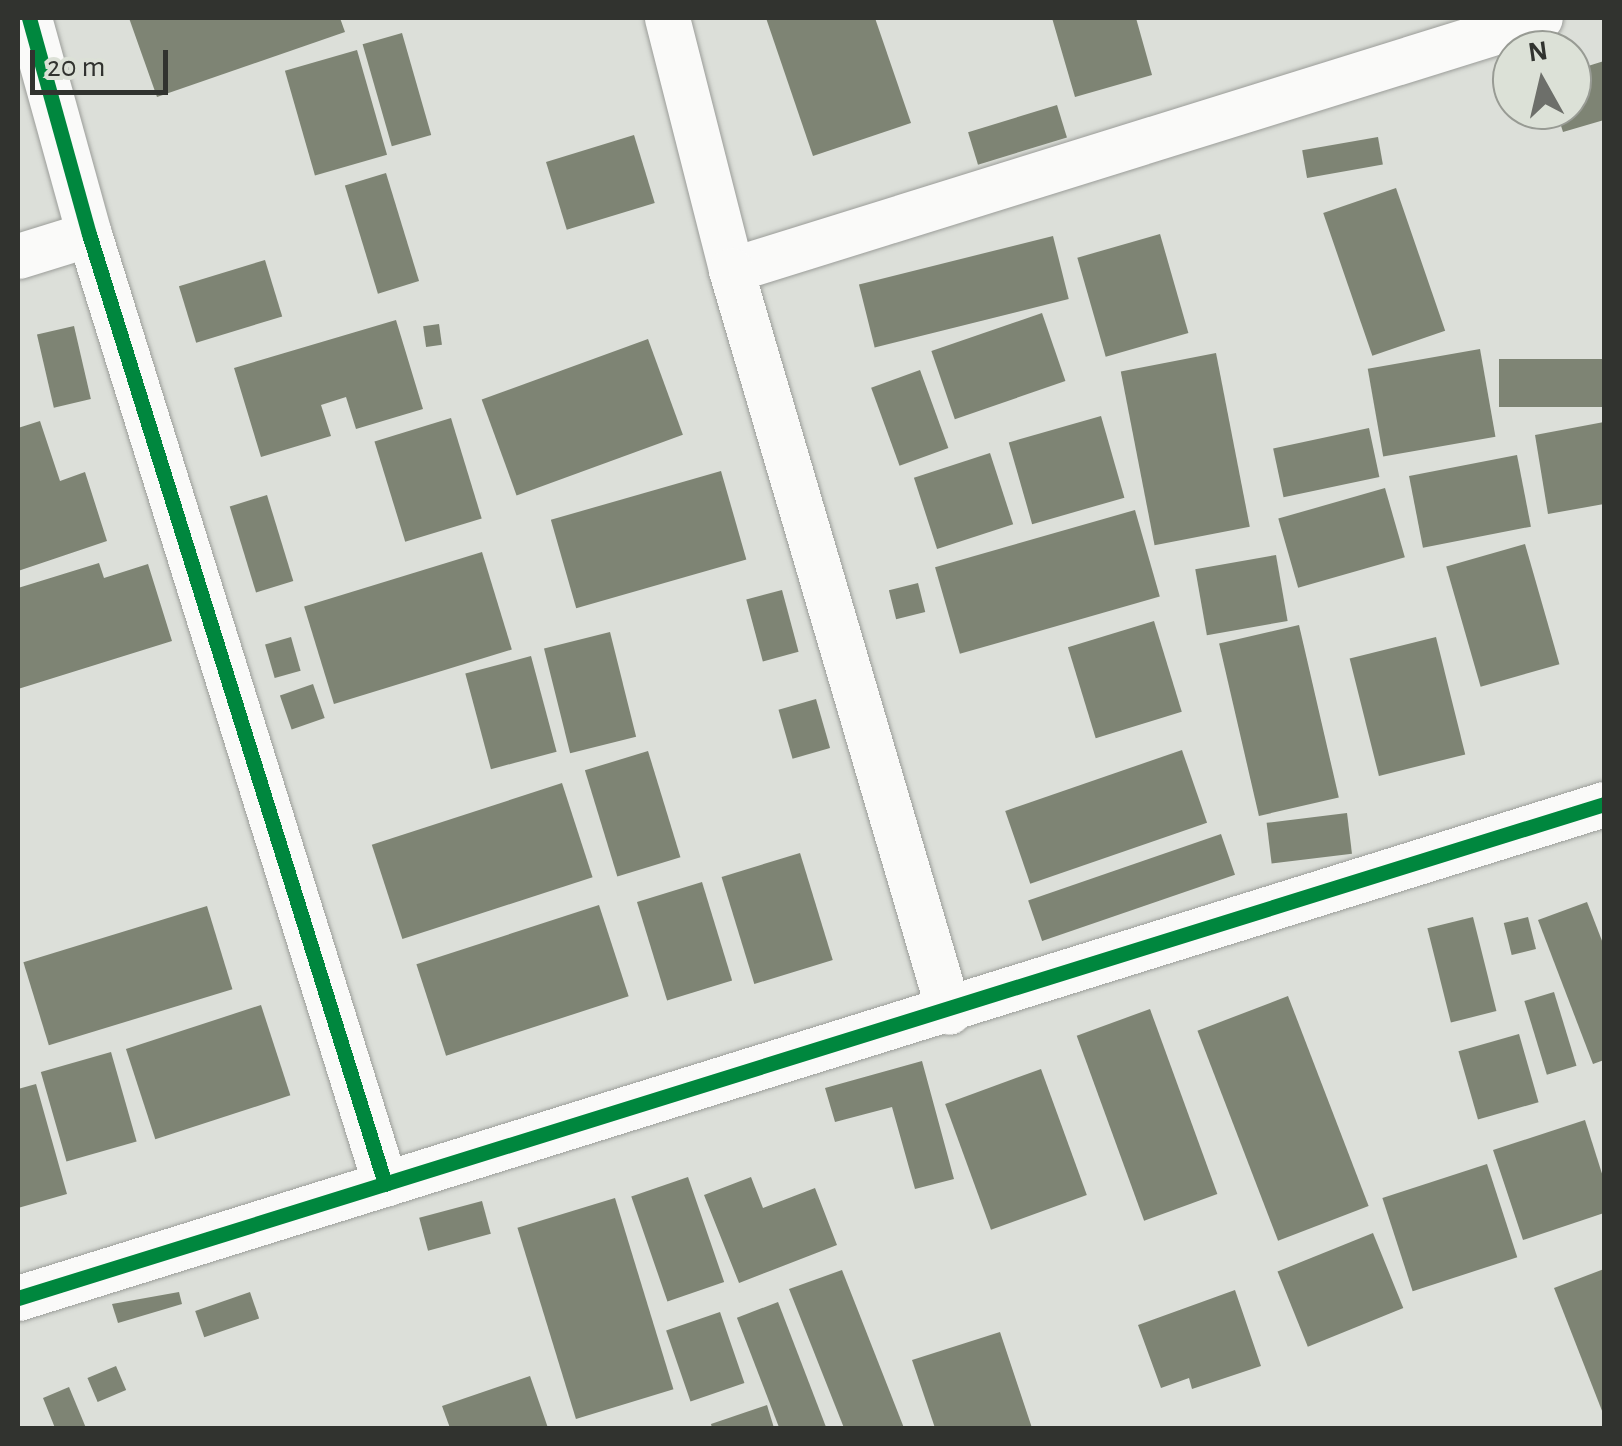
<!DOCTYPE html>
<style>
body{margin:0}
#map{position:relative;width:1622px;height:1446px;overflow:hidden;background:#dcdfd9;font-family:"Alegreya Sans",sans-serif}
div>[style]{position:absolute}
.building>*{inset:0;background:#7e8474;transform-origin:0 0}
.roads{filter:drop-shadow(0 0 2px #9b9d99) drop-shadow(0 0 2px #9b9d99)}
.street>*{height:45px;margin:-22.5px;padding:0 22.5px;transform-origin:22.5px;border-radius:22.5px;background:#fafaf9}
.cycleway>*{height:15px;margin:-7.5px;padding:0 7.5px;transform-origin:7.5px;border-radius:7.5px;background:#00873e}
span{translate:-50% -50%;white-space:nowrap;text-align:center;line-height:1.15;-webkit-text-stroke:10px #dce1d7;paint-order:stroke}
.frame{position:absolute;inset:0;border:20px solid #31332f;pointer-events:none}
.north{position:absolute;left:1492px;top:30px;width:100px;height:100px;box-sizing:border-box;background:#dce1d7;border:2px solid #989b94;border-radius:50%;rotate:352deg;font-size:28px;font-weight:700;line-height:40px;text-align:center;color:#31332f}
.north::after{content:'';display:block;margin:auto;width:35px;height:45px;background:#6d6f6a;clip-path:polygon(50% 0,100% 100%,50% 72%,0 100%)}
.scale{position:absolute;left:30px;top:50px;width:138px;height:45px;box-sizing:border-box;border:5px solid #31332f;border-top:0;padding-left:12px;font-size:30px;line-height:35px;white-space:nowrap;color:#31332f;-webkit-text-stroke:8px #dce1d7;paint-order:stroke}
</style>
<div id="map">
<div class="building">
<i style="clip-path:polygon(129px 18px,340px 18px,345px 32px,157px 97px)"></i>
<i style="clip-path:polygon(766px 18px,875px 18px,911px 123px,813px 156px)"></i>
<i style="clip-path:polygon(1052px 18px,1136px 18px,1152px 75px,1075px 97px)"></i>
<i style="left:402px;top:33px;width:106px;height:41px;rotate:74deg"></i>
<i style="left:357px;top:50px;width:109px;height:75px;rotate:74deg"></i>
<i style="clip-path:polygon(1604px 61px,1604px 120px,1563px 132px,1556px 110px,1572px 110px,1572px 71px)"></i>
<i style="left:1057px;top:105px;width:34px;height:93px;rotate:73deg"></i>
<i style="left:634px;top:135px;width:71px;height:92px;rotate:73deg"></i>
<i style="left:1378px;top:137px;width:28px;height:77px;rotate:80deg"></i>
<i style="left:386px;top:173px;width:113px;height:43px;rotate:73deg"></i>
<i style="left:1396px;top:188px;width:151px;height:77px;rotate:71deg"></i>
<i style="left:1160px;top:234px;width:103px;height:86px;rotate:74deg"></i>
<i style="left:1053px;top:236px;width:65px;height:200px;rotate:76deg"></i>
<i style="left:265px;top:260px;width:59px;height:90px;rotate:73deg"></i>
<i style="left:1042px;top:313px;width:72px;height:117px;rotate:71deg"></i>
<i style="clip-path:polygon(396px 320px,423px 409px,356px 429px,346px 397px,321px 405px,331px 436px,261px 457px,234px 368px)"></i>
<i style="left:439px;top:324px;width:21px;height:16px;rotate:82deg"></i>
<i style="left:74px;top:326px;width:75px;height:38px;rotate:77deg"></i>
<i style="left:648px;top:339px;width:102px;height:177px;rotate:70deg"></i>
<i style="left:1480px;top:349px;width:89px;height:114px;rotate:80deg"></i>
<i style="left:1216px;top:353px;width:177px;height:97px;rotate:79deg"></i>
<i style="left:1604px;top:359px;width:48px;height:105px;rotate:90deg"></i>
<i style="left:920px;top:370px;width:83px;height:52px;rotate:70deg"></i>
<i style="left:1101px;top:416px;width:85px;height:96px;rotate:74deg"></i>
<i style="left:451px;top:418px;width:105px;height:80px;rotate:73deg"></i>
<i style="clip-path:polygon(40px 421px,60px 481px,85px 472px,107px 541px,18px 571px,18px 428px)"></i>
<i style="clip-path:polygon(1604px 422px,1604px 504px,1548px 514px,1535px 435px)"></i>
<i style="left:1369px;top:428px;width:50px;height:98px;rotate:78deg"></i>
<i style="left:990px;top:453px;width:75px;height:80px;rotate:72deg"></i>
<i style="left:1517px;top:455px;width:73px;height:110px;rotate:79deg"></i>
<i style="left:721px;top:471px;width:92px;height:177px;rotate:74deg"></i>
<i style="left:1385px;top:488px;width:72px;height:111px;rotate:74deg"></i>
<i style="left:267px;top:495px;width:90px;height:39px;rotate:73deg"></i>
<i style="left:1135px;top:510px;width:90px;height:208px;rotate:74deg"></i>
<i style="left:1525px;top:544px;width:125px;height:82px;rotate:74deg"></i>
<i style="left:482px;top:552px;width:102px;height:186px;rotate:73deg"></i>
<i style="left:1276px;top:555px;width:67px;height:82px;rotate:80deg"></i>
<i style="clip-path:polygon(99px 563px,104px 578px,148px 564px,172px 641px,18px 689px,18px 588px)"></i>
<i style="left:918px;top:583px;width:30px;height:30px;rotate:76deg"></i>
<i style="left:782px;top:590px;width:64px;height:37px;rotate:75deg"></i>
<i style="left:1154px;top:621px;width:95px;height:90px;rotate:73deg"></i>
<i style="left:1299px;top:625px;width:177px;height:82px;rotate:77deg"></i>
<i style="left:610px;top:632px;width:108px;height:68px;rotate:76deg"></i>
<i style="left:291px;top:637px;width:35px;height:27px;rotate:74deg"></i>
<i style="left:1436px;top:637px;width:121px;height:89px;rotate:76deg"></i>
<i style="left:531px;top:656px;width:99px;height:68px;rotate:75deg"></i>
<i style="left:313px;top:684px;width:36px;height:35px;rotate:71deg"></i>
<i style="left:816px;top:699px;width:51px;height:39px;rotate:74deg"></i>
<i style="left:1182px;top:750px;width:77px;height:187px;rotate:71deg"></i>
<i style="left:648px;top:751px;width:111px;height:66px;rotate:73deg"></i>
<i style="left:562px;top:783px;width:99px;height:200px;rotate:72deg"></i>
<i style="left:1347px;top:813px;width:41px;height:81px;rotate:83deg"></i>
<i style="left:1221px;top:834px;width:43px;height:204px;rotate:71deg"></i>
<i style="left:800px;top:853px;width:112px;height:82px;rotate:73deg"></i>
<i style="left:702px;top:882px;width:103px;height:68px;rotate:73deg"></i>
<i style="clip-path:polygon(1587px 902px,1604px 946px,1604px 1060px,1593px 1064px,1538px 920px)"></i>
<i style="left:599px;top:905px;width:96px;height:192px;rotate:72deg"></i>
<i style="left:207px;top:906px;width:87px;height:192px;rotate:73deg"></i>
<i style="left:1473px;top:917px;width:97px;height:47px;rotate:76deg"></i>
<i style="left:1528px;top:917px;width:33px;height:25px;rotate:76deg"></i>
<i style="left:1554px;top:992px;width:77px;height:31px;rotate:73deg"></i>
<i style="left:1288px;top:996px;width:225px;height:97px;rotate:69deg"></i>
<i style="left:261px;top:1005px;width:95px;height:142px;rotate:72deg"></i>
<i style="left:1150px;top:1009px;width:197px;height:78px;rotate:70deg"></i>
<i style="left:1519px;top:1034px;width:71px;height:63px;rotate:74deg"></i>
<i style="left:111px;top:1052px;width:93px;height:73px;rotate:74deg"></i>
<i style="clip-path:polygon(922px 1061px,954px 1179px,915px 1189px,892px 1107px,835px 1122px,825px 1088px)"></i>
<i style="left:1041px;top:1069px;width:134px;height:102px;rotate:70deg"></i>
<i style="clip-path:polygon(36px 1084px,67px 1194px,18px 1208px,18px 1089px)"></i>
<i style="clip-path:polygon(1585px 1120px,1604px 1180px,1604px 1213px,1523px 1240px,1493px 1150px)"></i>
<i style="left:1487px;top:1164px;width:98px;height:110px;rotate:72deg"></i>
<i style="left:688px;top:1177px;width:111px;height:60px;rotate:71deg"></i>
<i style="clip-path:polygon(751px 1177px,763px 1208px,815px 1188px,837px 1245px,739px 1283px,704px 1195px)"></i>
<i style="left:615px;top:1198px;width:200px;height:102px;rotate:73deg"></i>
<i style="left:482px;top:1201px;width:34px;height:65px;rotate:75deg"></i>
<i style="left:1373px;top:1233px;width:81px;height:103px;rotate:68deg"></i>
<i style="clip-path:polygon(1604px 1269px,1604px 1416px,1554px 1288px)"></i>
<i style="clip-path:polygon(842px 1270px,904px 1428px,844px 1428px,789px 1289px)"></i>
<i style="clip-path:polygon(1235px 1290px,1261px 1366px,1192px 1389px,1189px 1378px,1161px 1388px,1138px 1325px)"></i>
<i style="clip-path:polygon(179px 1292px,182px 1304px,118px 1323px,112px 1304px)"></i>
<i style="left:250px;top:1292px;width:28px;height:58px;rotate:71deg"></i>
<i style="left:778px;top:1302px;width:135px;height:44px;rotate:69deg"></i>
<i style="left:720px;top:1312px;width:75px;height:57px;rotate:71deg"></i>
<i style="clip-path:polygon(1000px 1332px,1032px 1428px,935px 1428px,912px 1360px)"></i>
<i style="left:116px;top:1366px;width:26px;height:31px;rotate:67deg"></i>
<i style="clip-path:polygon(530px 1376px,548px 1428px,450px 1428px,442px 1406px)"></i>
<i style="clip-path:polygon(69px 1387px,86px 1428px,55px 1428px,43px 1398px)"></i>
<i style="clip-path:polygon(767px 1405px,774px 1428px,712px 1428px,711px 1424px)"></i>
</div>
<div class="roads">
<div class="street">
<i style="left:29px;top:18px;width:224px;rotate:74.5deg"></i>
<i style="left:89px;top:234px;width:995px;rotate:72.69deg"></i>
<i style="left:667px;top:18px;width:260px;rotate:75.7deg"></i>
<i style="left:731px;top:270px;width:847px;rotate:-17.3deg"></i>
<i style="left:18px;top:256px;width:74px;rotate:-17.2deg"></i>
<i style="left:731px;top:270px;width:773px;rotate:73.63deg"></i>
<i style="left:18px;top:1298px;width:1661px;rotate:-17.3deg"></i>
</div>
</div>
<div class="cycleway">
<i style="left:29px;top:18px;width:224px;rotate:74.5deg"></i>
<i style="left:89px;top:234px;width:995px;rotate:72.69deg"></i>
<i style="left:18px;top:1298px;width:1661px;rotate:-17.3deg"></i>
</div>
<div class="frame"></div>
<div class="north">N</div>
<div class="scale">20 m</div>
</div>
